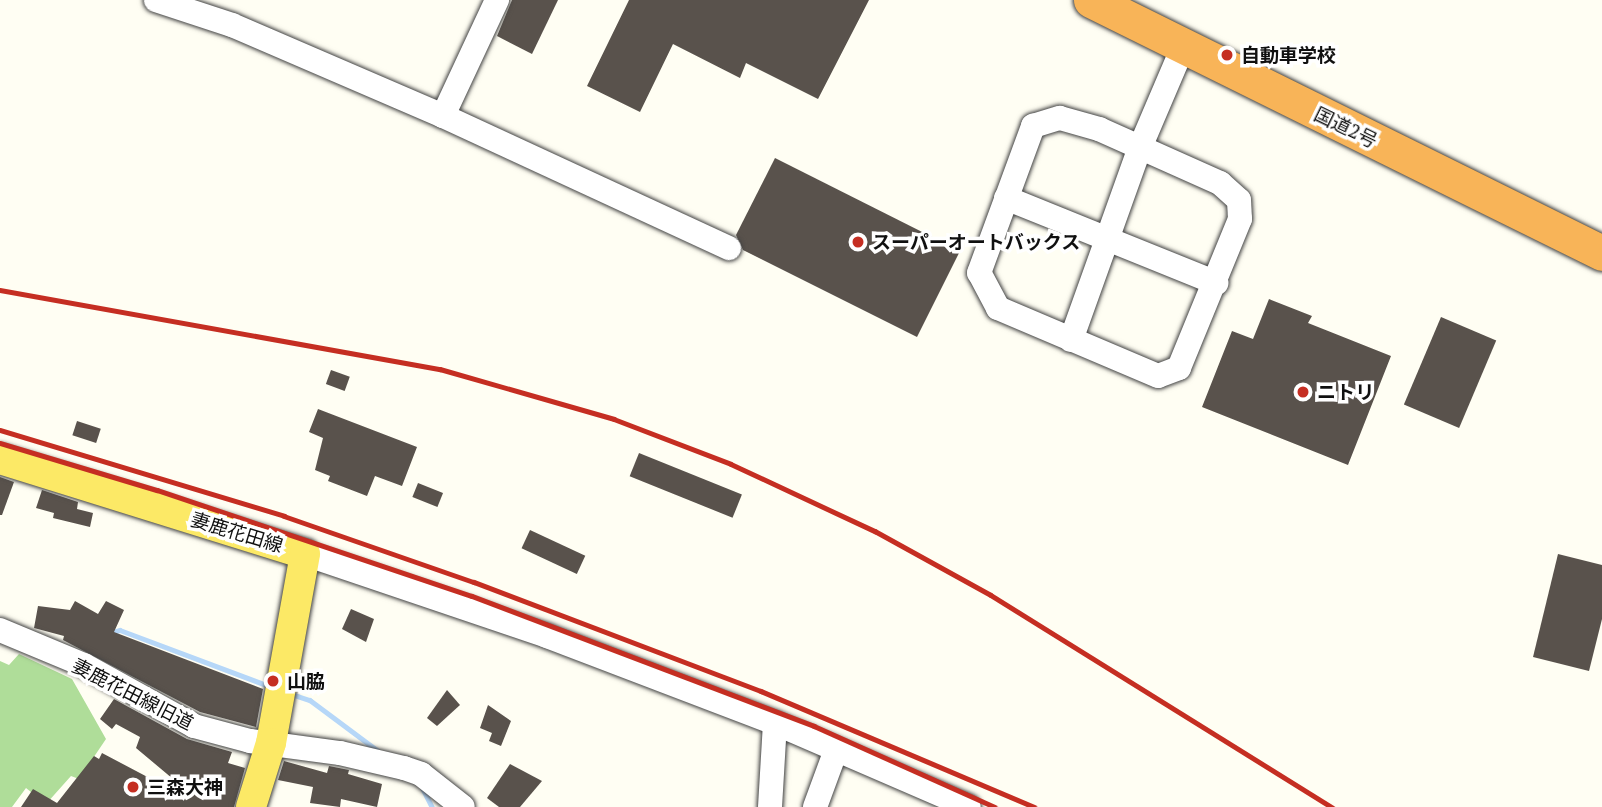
<!DOCTYPE html>
<meta charset="utf-8">
<style>
body{margin:0}
#map{position:relative;width:1602px;height:807px;overflow:hidden;background:#fffef3;font-family:"PT Serif","Noto Sans JP",serif}
div>[style]{position:absolute}
.forest>*{inset:0;background:#afdd99}
.stream>*{height:4.5px;margin:-2.25px;padding:0 2.25px;transform-origin:2.25px;border-radius:2.25px;background:#b6d7f8}
.building>*{inset:0;background:#59524c;transform-origin:0 0}
.roads{filter:drop-shadow(0 0 2px #434343) drop-shadow(0 0 2px #434343)}
.minor>*{height:24px;margin:-12px;padding:0 12px;transform-origin:12px;border-radius:12px;background:#fff}
.major>*{height:30px;margin:-15px;padding:0 15px;transform-origin:15px;border-radius:15px;background:#fce966}
.highway>*{height:35px;margin:-17.5px;padding:0 17.5px;transform-origin:17.5px;border-radius:17.5px;background:#f8b458}
.rail>*{height:4.5px;margin:-2.25px;padding:0 2.25px;transform-origin:2.25px;border-radius:2.25px;background:#c52e22}
.dots>*{width:19px;height:19px;translate:-50% -50%;box-sizing:border-box;border:4px solid #fff;border-radius:50%}
span{translate:-50% -50%;white-space:nowrap;text-align:center;line-height:1.15;-webkit-text-stroke:7px #fff;paint-order:stroke}
.poi-label{font-size:19px;color:#101010;font-weight:700}
.left{translate:0 -50%;text-align:left}
.street-label{font-size:19px;color:#101010}
</style>
<div id="map">
<div class="forest">
<i style="clip-path:polygon(19px 654px,72px 679px,106px 739px,79px 779px,71px 776px,46px 804px,26px 788px,12px 807px,0 807px,0 661px,9px 665px)"></i>
</div>
<div class="stream">
<i style="left:110px;top:633px;width:10px;rotate:-17deg"></i>
<i style="left:120px;top:630px;width:159px;rotate:20.6deg"></i>
<i style="left:291px;top:694px;width:20px;rotate:18deg"></i>
<i style="left:310px;top:700px;width:84px;rotate:36.7deg"></i>
<i style="left:423px;top:789px;width:20px;rotate:63deg"></i>
</div>
<div class="building">
<i style="clip-path:polygon(512px 0,558px 0,532px 54px,497px 36px)"></i>
<i style="clip-path:polygon(629px 0,869px 0,818px 99px,746px 63px,740px 78px,673px 44px,640px 112px,587px 86px)"></i>
<i style="clip-path:polygon(775px 158px,960px 251px,917px 337px,743px 250px,736px 235px)"></i>
<i style="clip-path:polygon(1269px 299px,1312px 316px,1308px 323px,1391px 356px,1348px 465px,1202px 407px,1232px 331px,1253px 339px)"></i>
<i style="left:1441px;top:317px;width:60px;height:95px;rotate:23deg"></i>
<i style="left:331px;top:370px;width:20px;height:15px;rotate:20deg"></i>
<i style="clip-path:polygon(318px 409px,417px 447px,402px 486px,375px 476px,367px 496px,328px 481px,330px 476px,315px 470px,323px 438px,309px 432px)"></i>
<i style="left:77px;top:421px;width:25px;height:15px;rotate:18deg"></i>
<i style="left:639px;top:453px;width:111px;height:25px;rotate:22deg"></i>
<i style="clip-path:polygon(0 477px,14px 482px,2px 515px,0 515px)"></i>
<i style="left:418px;top:483px;width:27px;height:15px;rotate:22deg"></i>
<i style="clip-path:polygon(42px 490px,78px 502px,77px 509px,93px 513px,90px 527px,53px 518px,54px 513px,36px 508px)"></i>
<i style="left:530px;top:530px;width:61px;height:20px;rotate:25deg"></i>
<i style="clip-path:polygon(1558px 554px,1602px 565px,1602px 619px,1589px 671px,1533px 657px)"></i>
<i style="clip-path:polygon(75px 601px,98px 614px,106px 601px,124px 610px,114px 632px,263px 689px,256px 727px,200px 712px,63px 640px,64px 636px,34px 628px,38px 606px,70px 610px)"></i>
<i style="clip-path:polygon(351px 609px,374px 619px,366px 642px,342px 629px)"></i>
<i style="clip-path:polygon(447px 690px,460px 705px,437px 726px,427px 718px)"></i>
<i style="clip-path:polygon(114px 699px,187px 739px,232px 752px,228px 763px,245px 768px,234px 807px,21px 807px,33px 789px,57px 803px,94px 756px,99px 759px,102px 753px,174px 791px,179px 784px,136px 748px,140px 737px,116px 724px,112px 729px,100px 719px)"></i>
<i style="clip-path:polygon(488px 705px,511px 721px,501px 746px,489px 741px,492px 733px,480px 728px)"></i>
<i style="clip-path:polygon(284px 761px,327px 773px,329px 766px,349px 770px,348px 774px,382px 784px,377px 807px,341px 799px,340px 807px,310px 803px,313px 787px,278px 780px)"></i>
<i style="clip-path:polygon(510px 764px,542px 781px,520px 807px,499px 807px,487px 798px)"></i>
</div>
<div class="roads">
<div class="minor">
<i style="left:156px;top:0;width:80px;rotate:18.2deg"></i>
<i style="left:232px;top:25px;width:230px;rotate:23.3deg"></i>
<i style="left:497px;top:0;width:128px;rotate:115deg"></i>
<i style="left:443px;top:116px;width:315px;rotate:24.8deg"></i>
<i style="left:1060px;top:118px;width:41px;rotate:15.8deg"></i>
<i style="left:1099px;top:129px;width:133px;rotate:24.1deg"></i>
<i style="left:1220px;top:183px;width:25px;rotate:42deg"></i>
<i style="left:1239px;top:200px;width:19px;rotate:87deg"></i>
<i style="left:1240px;top:219px;width:161px;rotate:112.3deg"></i>
<i style="left:1179px;top:368px;width:22px;rotate:159deg"></i>
<i style="left:1158px;top:376px;width:174px;rotate:-157deg"></i>
<i style="left:998px;top:308px;width:40px;rotate:-118deg"></i>
<i style="left:979px;top:273px;width:157px;rotate:-69.8deg"></i>
<i style="left:1033px;top:126px;width:28px;rotate:-17deg"></i>
<i style="left:1006px;top:198px;width:227px;rotate:22deg"></i>
<i style="left:1071px;top:340px;width:202px;rotate:-70.3deg"></i>
<i style="left:1139px;top:150px;width:112px;rotate:-66.9deg"></i>
<i style="left:305px;top:554px;width:256px;rotate:18.7deg"></i>
<i style="left:547px;top:636px;width:244px;rotate:20.9deg"></i>
<i style="left:775px;top:723px;width:211px;rotate:23.4deg"></i>
<i style="left:0;top:630px;width:91px;rotate:22.6deg"></i>
<i style="left:84px;top:665px;width:126px;rotate:29deg"></i>
<i style="left:194px;top:726px;width:58px;rotate:15deg"></i>
<i style="left:250px;top:741px;width:91px;rotate:7.6deg"></i>
<i style="left:340px;top:753px;width:66px;rotate:13.2deg"></i>
<i style="left:404px;top:768px;width:18px;rotate:19deg"></i>
<i style="left:421px;top:774px;width:53px;rotate:38.2deg"></i>
<i style="left:770px;top:807px;width:84px;rotate:-86.6deg"></i>
<i style="left:815px;top:807px;width:61px;rotate:-69.8deg"></i>
</div>
<div class="major">
<i style="left:0;top:459px;width:319px;rotate:17.3deg"></i>
<i style="left:305px;top:554px;width:192px;rotate:100.2deg"></i>
<i style="left:271px;top:743px;width:67px;rotate:107.4deg"></i>
</div>
<div class="highway">
<i style="left:1091px;top:0;width:570px;rotate:26.34deg"></i>
</div>
</div>
<div class="rail">
<i style="left:0;top:290px;width:447px;rotate:10.2deg"></i>
<i style="left:440px;top:369px;width:181px;rotate:16deg"></i>
<i style="left:614px;top:419px;width:125px;rotate:21deg"></i>
<i style="left:731px;top:464px;width:159px;rotate:25deg"></i>
<i style="left:875px;top:531px;width:132px;rotate:28.9deg"></i>
<i style="left:991px;top:595px;width:402px;rotate:31.9deg"></i>
<i style="left:0;top:430px;width:297px;rotate:16.8deg"></i>
<i style="left:284px;top:516px;width:201px;rotate:19.2deg"></i>
<i style="left:474px;top:582px;width:307px;rotate:20.8deg"></i>
<i style="left:761px;top:691px;width:297px;rotate:23deg"></i>
<i style="left:0;top:443px;width:164px;rotate:16.7deg"></i>
<i style="left:157px;top:490px;width:332px;rotate:18.6deg"></i>
<i style="left:472px;top:596px;width:366px;rotate:20.8deg"></i>
<i style="left:814px;top:726px;width:198px;rotate:24.1deg"></i>
</div>
<div class="dots">
<i style="left:1227px;top:55px;background:#c52e22"></i>
<i style="left:858px;top:242px;background:#c52e22"></i>
<i style="left:1303px;top:392px;background:#c52e22"></i>
<i style="left:273px;top:681px;background:#c52e22"></i>
<i style="left:133px;top:787px;background:#c52e22"></i>
</div>
<div class="poi-label">
<span class="left" style="left:1241px;top:55px">自動車学校</span>
<span class="left" style="left:872px;top:242px">スーパーオートバックス</span>
<span class="left" style="left:1317px;top:392px">ニトリ</span>
<span class="left" style="left:287px;top:681px">山脇</span>
<span class="left" style="left:147px;top:787px">三森大神</span>
</div>
<div class="street-label">
<span style="left:1346px;top:127px;rotate:26deg">国道2号</span>
<span style="left:237px;top:532px;rotate:17deg">妻鹿花田線</span>
<span style="left:133px;top:694px;rotate:27deg">妻鹿花田線旧道</span>
</div>
</div>
